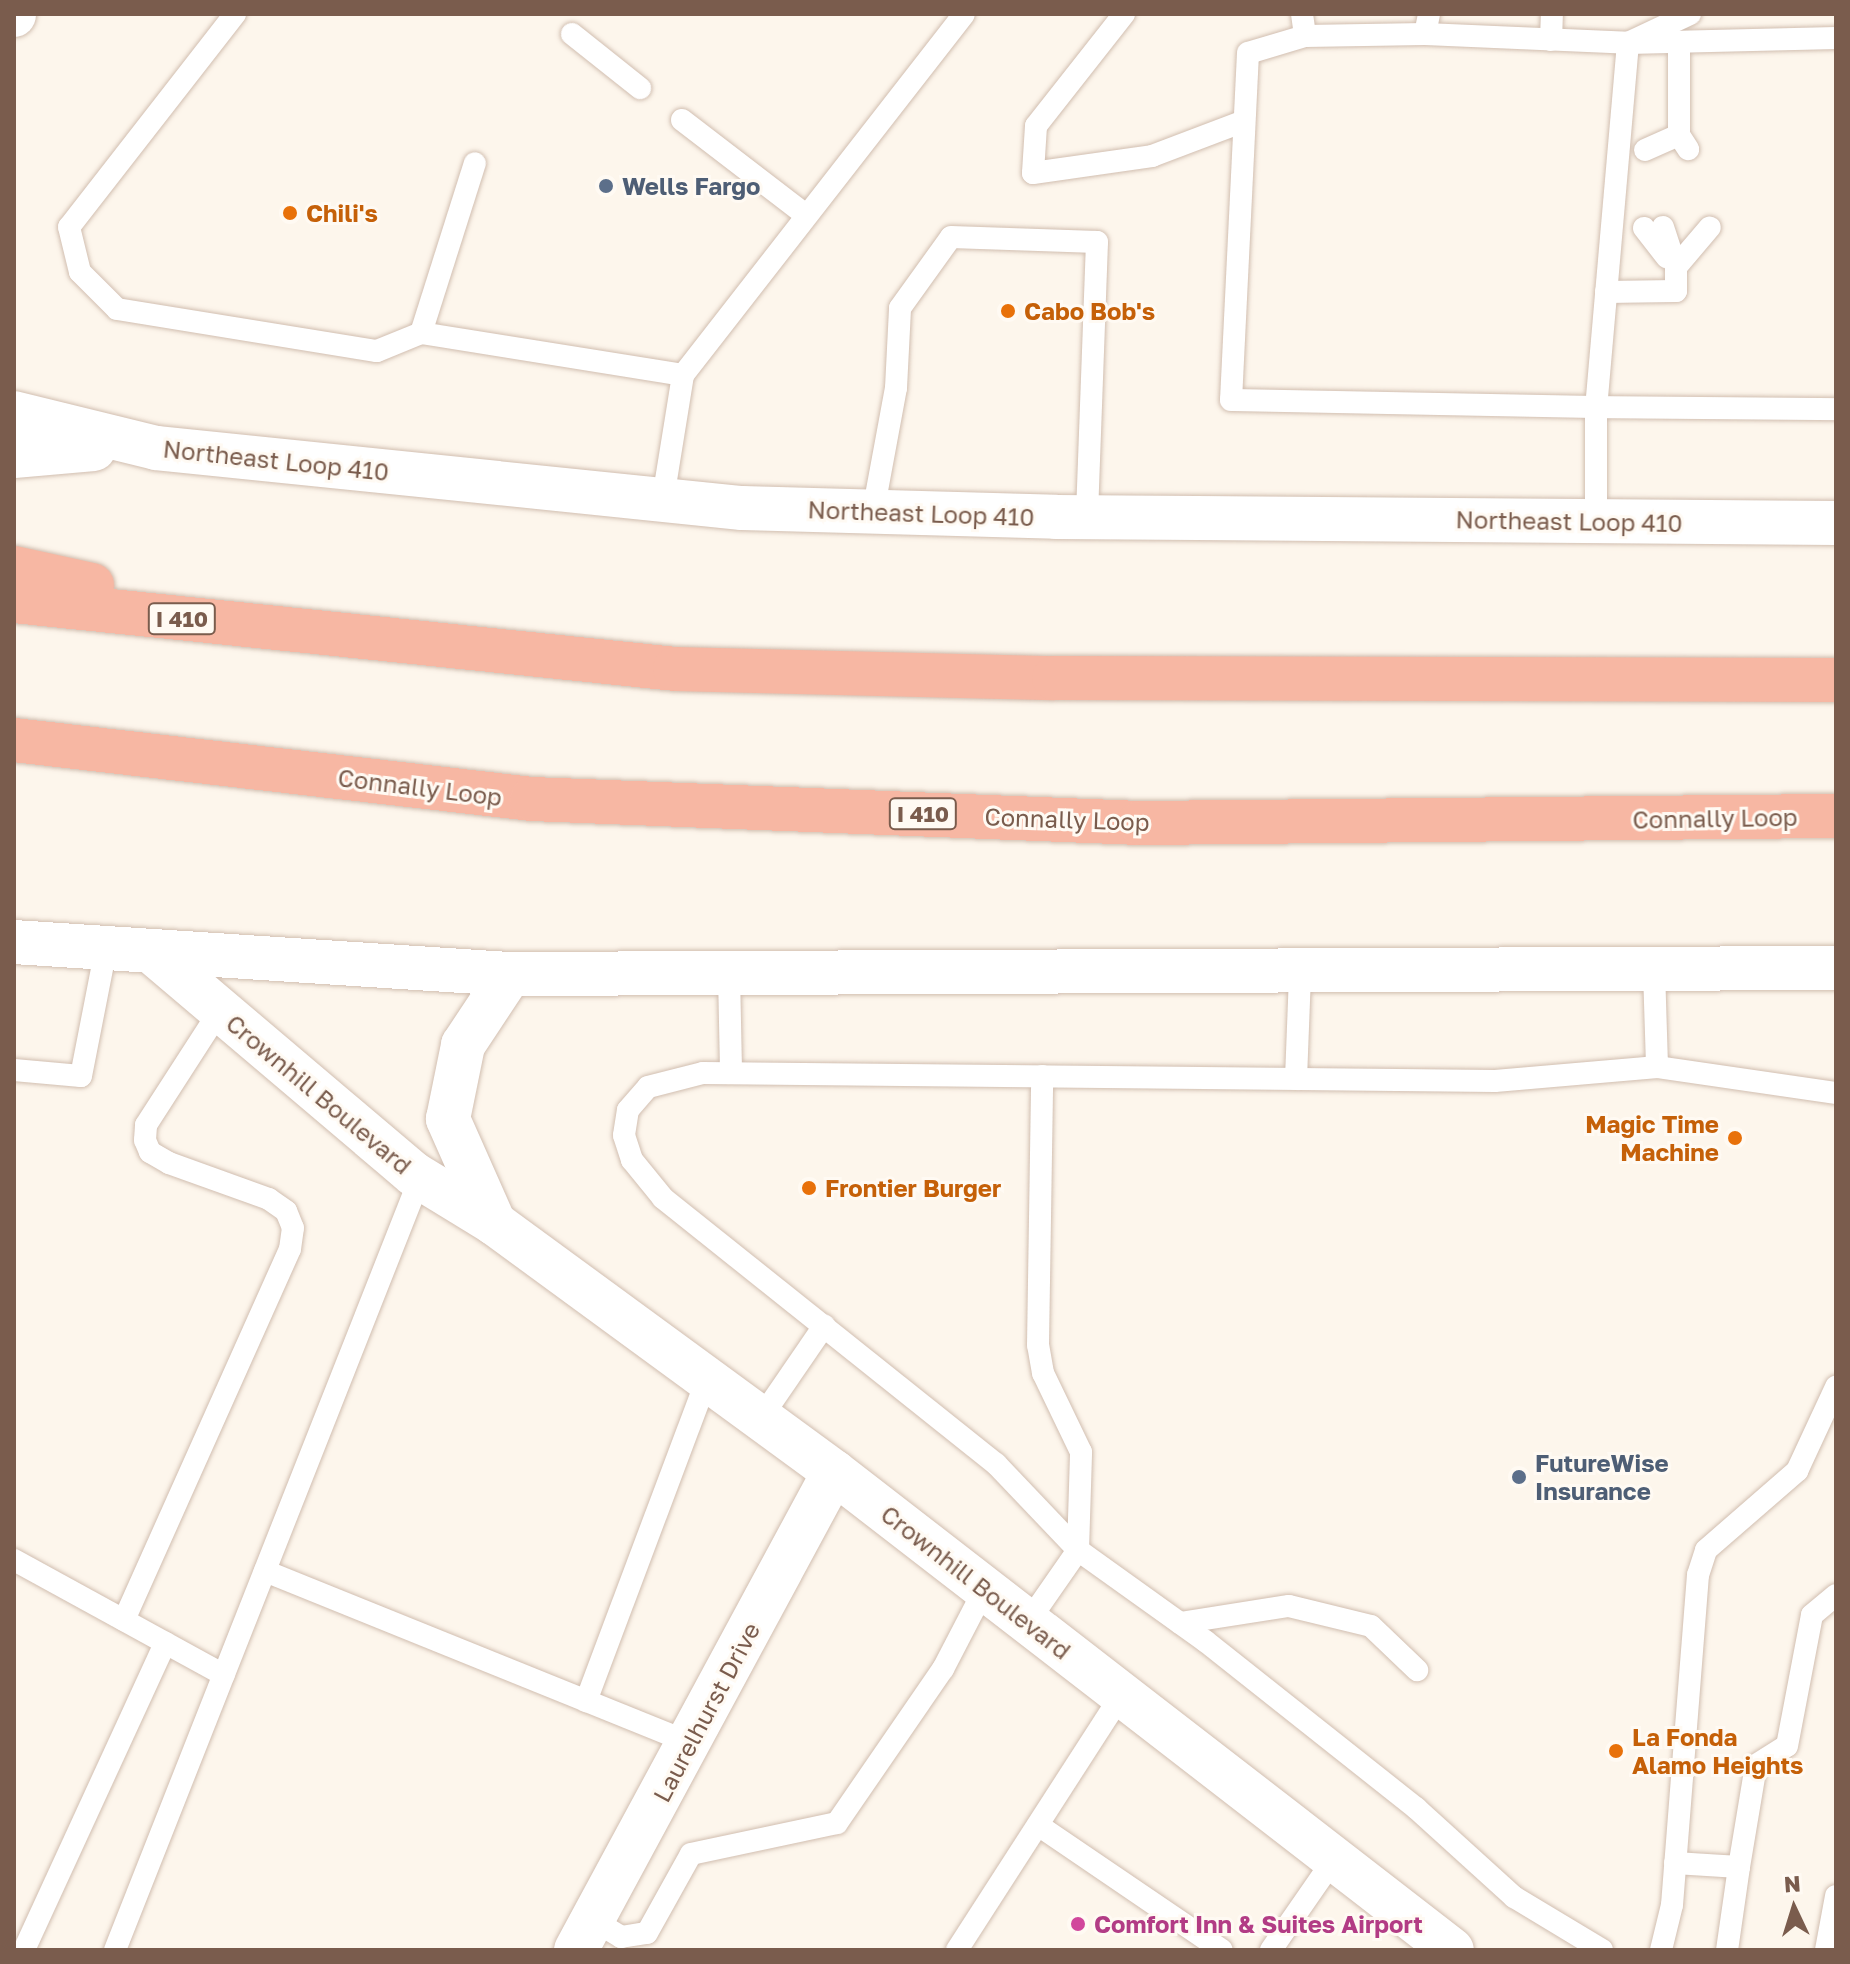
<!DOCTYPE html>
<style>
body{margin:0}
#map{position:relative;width:1850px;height:1964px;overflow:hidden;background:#fdf6ec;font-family:"Golos Text",sans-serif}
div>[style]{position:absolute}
.roads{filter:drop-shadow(0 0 2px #d1beb0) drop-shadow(0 0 2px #d1beb0)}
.service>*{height:22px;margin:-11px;padding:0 11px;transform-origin:11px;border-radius:11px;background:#fff}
.minor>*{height:44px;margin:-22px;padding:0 22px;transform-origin:22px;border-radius:22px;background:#fff}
.secondary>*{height:44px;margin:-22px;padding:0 22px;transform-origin:22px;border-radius:22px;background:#fff}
.motorway>*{height:44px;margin:-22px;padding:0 22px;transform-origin:22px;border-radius:22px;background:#f7b7a3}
.dots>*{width:22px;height:22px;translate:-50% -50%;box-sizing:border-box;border:4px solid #fffaf3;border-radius:50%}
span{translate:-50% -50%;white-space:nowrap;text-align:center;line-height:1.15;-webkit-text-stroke:6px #fffaf3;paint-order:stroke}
.shield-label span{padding:2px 6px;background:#fffaf3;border:2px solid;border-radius:6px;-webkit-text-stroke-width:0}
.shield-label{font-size:22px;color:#7a5c4d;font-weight:700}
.service-label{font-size:24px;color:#4e5e75;font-weight:700}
.left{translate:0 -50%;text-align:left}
.food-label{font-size:24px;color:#c56008;font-weight:700}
.right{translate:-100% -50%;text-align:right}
.street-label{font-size:24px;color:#7a5c4d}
.hotel-label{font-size:24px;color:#b23c85;font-weight:700}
.frame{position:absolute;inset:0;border:16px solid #7a5c4d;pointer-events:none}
.north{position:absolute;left:1754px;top:1868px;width:80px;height:80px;-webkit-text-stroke:6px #fffaf3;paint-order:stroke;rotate:356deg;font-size:22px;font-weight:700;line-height:32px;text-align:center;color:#7a5c4d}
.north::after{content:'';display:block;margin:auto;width:28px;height:36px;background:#7a5c4d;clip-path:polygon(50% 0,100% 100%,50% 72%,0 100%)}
</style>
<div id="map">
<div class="roads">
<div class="service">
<i style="left:235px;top:14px;width:270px;rotate:127.9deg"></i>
<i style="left:69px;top:227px;width:46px;rotate:76.3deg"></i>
<i style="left:80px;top:272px;width:52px;rotate:45deg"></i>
<i style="left:117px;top:309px;width:263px;rotate:9.2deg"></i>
<i style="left:377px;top:351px;width:48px;rotate:-22.2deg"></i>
<i style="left:421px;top:333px;width:265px;rotate:9.1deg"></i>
<i style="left:683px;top:375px;width:126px;rotate:99.2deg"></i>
<i style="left:1124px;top:14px;width:142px;rotate:128.2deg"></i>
<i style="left:1036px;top:126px;width:47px;rotate:93.7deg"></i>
<i style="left:1033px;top:173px;width:120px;rotate:-8.1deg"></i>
<i style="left:1152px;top:156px;width:98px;rotate:-20.8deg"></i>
<i style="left:1302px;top:14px;width:22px;rotate:82deg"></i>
<i style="left:1429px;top:14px;width:20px;rotate:101deg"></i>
<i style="left:1425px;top:34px;width:120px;rotate:179deg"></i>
<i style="left:1305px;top:36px;width:59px;rotate:163.4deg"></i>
<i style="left:1248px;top:53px;width:347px;rotate:92.8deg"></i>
<i style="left:1231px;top:400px;width:365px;rotate:1.1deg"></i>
<i style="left:1596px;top:407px;width:114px;rotate:90deg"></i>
<i style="left:1690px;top:14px;width:68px;rotate:154.9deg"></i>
<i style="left:1628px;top:43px;width:365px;rotate:95deg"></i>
<i style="left:1596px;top:407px;width:240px;rotate:0.5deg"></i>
<i style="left:572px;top:34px;width:87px;rotate:38.5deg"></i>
<i style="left:1425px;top:34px;width:203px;rotate:2.5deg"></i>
<i style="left:1628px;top:43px;width:208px;rotate:-1.4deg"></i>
<i style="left:1551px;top:40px;width:26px;rotate:-88deg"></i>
<i style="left:1679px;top:42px;width:93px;rotate:90deg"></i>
<i style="left:1679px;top:135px;width:17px;rotate:57deg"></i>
<i style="left:682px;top:120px;width:156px;rotate:37.5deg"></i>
<i style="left:1645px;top:150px;width:37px;rotate:-24deg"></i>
<i style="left:1644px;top:228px;width:37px;rotate:52deg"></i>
<i style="left:1676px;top:267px;width:52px;rotate:-49.6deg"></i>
<i style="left:1606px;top:292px;width:70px;rotate:-0.8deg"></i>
<i style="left:1676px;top:291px;width:24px;rotate:-90deg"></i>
<i style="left:1676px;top:267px;width:42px;rotate:-108deg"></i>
<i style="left:421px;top:333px;width:178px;rotate:-72.4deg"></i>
<i style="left:683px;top:375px;width:457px;rotate:-52.1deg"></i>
<i style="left:873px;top:512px;width:126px;rotate:-79.5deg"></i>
<i style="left:896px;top:388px;width:80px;rotate:-87.1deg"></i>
<i style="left:900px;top:308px;width:87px;rotate:-54.3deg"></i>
<i style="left:951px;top:237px;width:146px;rotate:2deg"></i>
<i style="left:1097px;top:242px;width:274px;rotate:92.1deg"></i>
<i style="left:1654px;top:970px;width:97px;rotate:88.2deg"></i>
<i style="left:729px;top:974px;width:99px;rotate:88.8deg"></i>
<i style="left:14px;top:1070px;width:67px;rotate:5.1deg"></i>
<i style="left:81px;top:1076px;width:129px;rotate:-78.9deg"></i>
<i style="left:1296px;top:1079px;width:106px;rotate:-87.8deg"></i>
<i style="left:761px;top:1418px;width:112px;rotate:-55.6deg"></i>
<i style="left:14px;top:1560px;width:239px;rotate:28.7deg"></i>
<i style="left:265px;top:1571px;width:458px;rotate:22deg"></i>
<i style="left:124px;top:1620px;width:406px;rotate:-65.9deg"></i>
<i style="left:290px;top:1249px;width:21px;rotate:-82deg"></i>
<i style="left:293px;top:1228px;width:18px;rotate:-112deg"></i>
<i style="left:286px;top:1211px;width:21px;rotate:-145deg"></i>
<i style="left:269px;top:1199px;width:106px;rotate:-160.2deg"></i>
<i style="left:169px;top:1163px;width:22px;rotate:-150deg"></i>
<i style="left:150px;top:1152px;width:13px;rotate:-113deg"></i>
<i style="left:145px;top:1140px;width:15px;rotate:-86deg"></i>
<i style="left:146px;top:1125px;width:137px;rotate:-57.2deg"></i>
<i style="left:1028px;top:1622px;width:88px;rotate:-55.2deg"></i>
<i style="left:1078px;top:1550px;width:98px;rotate:-88.2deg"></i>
<i style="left:1081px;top:1452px;width:88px;rotate:-115.7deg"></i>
<i style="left:1043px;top:1373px;width:28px;rotate:-100deg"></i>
<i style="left:1038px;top:1345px;width:269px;rotate:-89.1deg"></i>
<i style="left:1180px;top:1623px;width:110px;rotate:-8.9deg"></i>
<i style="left:1289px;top:1606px;width:84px;rotate:13.7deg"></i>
<i style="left:1371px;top:1626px;width:64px;rotate:43.7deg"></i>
<i style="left:586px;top:1701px;width:344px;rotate:-69.4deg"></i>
<i style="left:1038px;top:1825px;width:222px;rotate:34.2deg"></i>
<i style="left:1675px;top:1863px;width:64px;rotate:3.6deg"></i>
<i style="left:1739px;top:1867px;width:84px;rotate:98.2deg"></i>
<i style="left:1739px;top:1867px;width:103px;rotate:-80.5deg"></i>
<i style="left:1756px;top:1765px;width:36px;rotate:-32deg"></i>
<i style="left:1787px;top:1746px;width:133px;rotate:-79.2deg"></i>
<i style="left:1812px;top:1615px;width:31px;rotate:-40deg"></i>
<i style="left:593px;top:1920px;width:33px;rotate:31deg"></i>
<i style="left:621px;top:1937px;width:26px;rotate:-9deg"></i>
<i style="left:647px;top:1933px;width:90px;rotate:-60.9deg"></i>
<i style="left:691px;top:1854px;width:149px;rotate:-12deg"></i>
<i style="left:837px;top:1823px;width:187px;rotate:-55.5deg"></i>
<i style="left:943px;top:1669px;width:91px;rotate:-62.6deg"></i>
<i style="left:24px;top:1950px;width:338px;rotate:-65.3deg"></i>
<i style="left:115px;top:1950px;width:830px;rotate:-68.44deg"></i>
<i style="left:957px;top:1950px;width:305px;rotate:-57.2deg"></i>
<i style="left:1271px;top:1950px;width:111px;rotate:-55.3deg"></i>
<i style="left:1602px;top:1950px;width:103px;rotate:-148.9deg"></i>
<i style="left:1514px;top:1897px;width:132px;rotate:-137.8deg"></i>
<i style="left:1416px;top:1808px;width:269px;rotate:-141.6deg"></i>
<i style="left:1205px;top:1641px;width:156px;rotate:-144.4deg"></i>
<i style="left:1078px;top:1550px;width:119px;rotate:-133.6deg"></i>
<i style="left:996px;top:1464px;width:426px;rotate:-141.4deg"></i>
<i style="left:663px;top:1198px;width:49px;rotate:-129.2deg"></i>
<i style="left:632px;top:1160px;width:26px;rotate:-108deg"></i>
<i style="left:624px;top:1135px;width:25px;rotate:-81deg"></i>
<i style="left:628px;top:1110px;width:30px;rotate:-49deg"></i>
<i style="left:648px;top:1087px;width:57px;rotate:-14.3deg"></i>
<i style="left:703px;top:1073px;width:792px;rotate:0.58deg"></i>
<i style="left:1495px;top:1081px;width:163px;rotate:-4.9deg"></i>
<i style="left:1657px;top:1067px;width:181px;rotate:8.3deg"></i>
<i style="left:1661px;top:1950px;width:46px;rotate:-76.3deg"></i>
<i style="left:1672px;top:1905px;width:331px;rotate:-85.5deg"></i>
<i style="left:1698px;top:1575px;width:26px;rotate:-72deg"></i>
<i style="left:1706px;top:1550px;width:121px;rotate:-41deg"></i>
<i style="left:1797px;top:1471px;width:93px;rotate:-65.1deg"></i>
<i style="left:1826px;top:1950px;width:55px;rotate:-79.5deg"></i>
</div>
<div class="minor">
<i style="left:152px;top:952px;width:343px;rotate:40.3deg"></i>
<i style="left:414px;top:1174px;width:94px;rotate:31.5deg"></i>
<i style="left:494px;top:1223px;width:421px;rotate:36.2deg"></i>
<i style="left:834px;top:1472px;width:781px;rotate:37.72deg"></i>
<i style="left:494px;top:1223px;width:114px;rotate:-113.9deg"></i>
<i style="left:448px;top:1119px;width:76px;rotate:-78.5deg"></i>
<i style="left:463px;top:1045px;width:85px;rotate:-56.5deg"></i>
<i style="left:576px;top:1950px;width:543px;rotate:-61.64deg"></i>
</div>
<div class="secondary">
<i style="left:14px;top:15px;width:1px;rotate:-90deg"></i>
<i style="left:14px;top:413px;width:146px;rotate:13.8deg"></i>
<i style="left:156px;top:448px;width:589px;rotate:5.85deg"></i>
<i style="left:742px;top:508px;width:314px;rotate:1.6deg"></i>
<i style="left:1056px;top:517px;width:780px;rotate:0.44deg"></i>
<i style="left:14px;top:456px;width:80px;rotate:-5deg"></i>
<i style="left:14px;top:942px;width:497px;rotate:3.7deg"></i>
<i style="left:510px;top:974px;width:1326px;rotate:-0.26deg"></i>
</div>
<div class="motorway">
<i style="left:14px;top:568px;width:80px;rotate:12.3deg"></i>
<i style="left:14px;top:601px;width:664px;rotate:5.87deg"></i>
<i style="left:675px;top:669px;width:379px;rotate:1.4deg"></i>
<i style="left:1054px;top:678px;width:782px;rotate:0.15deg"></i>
<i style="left:14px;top:740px;width:521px;rotate:6.5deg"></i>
<i style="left:532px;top:799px;width:608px;rotate:2.26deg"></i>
<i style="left:1140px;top:823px;width:696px;rotate:-0.58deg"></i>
</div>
</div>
<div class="dots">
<i style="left:606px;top:186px;background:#5c6f8a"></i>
<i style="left:290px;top:213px;background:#e8710a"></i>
<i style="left:1008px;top:311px;background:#e8710a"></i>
<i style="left:1735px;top:1138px;background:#e8710a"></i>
<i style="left:809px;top:1188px;background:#e8710a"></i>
<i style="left:1519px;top:1477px;background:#5c6f8a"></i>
<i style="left:1616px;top:1751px;background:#e8710a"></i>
<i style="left:1078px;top:1924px;background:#d1479c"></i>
</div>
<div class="shield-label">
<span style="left:182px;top:619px">I 410</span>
<span style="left:923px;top:814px">I 410</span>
</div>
<div class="service-label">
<span class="left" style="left:622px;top:186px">Wells Fargo</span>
<span class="left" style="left:1535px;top:1477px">FutureWise<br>Insurance</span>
</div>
<div class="food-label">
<span class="left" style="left:306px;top:213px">Chili's</span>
<span class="left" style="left:1024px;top:311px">Cabo Bob's</span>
<span class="right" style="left:1719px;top:1138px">Magic Time<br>Machine</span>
<span class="left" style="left:825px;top:1188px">Frontier Burger</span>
<span class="left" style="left:1632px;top:1751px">La Fonda<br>Alamo Heights</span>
</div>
<div class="street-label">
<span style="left:276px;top:460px;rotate:6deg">Northeast Loop 410</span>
<span style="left:921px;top:513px;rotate:2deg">Northeast Loop 410</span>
<span style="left:1569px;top:521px;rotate:1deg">Northeast Loop 410</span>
<span style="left:420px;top:787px;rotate:7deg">Connally Loop</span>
<span style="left:1715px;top:818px;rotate:-1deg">Connally Loop</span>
<span style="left:1067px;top:819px;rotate:2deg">Connally Loop</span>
<span style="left:319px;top:1094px;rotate:40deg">Crownhill Boulevard</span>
<span style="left:976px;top:1582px;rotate:38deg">Crownhill Boulevard</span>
<span style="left:706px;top:1712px;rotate:-62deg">Laurelhurst Drive</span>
</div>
<div class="hotel-label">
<span class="left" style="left:1094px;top:1924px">Comfort Inn &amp; Suites Airport</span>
</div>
<div class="frame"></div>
<div class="north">N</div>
</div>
